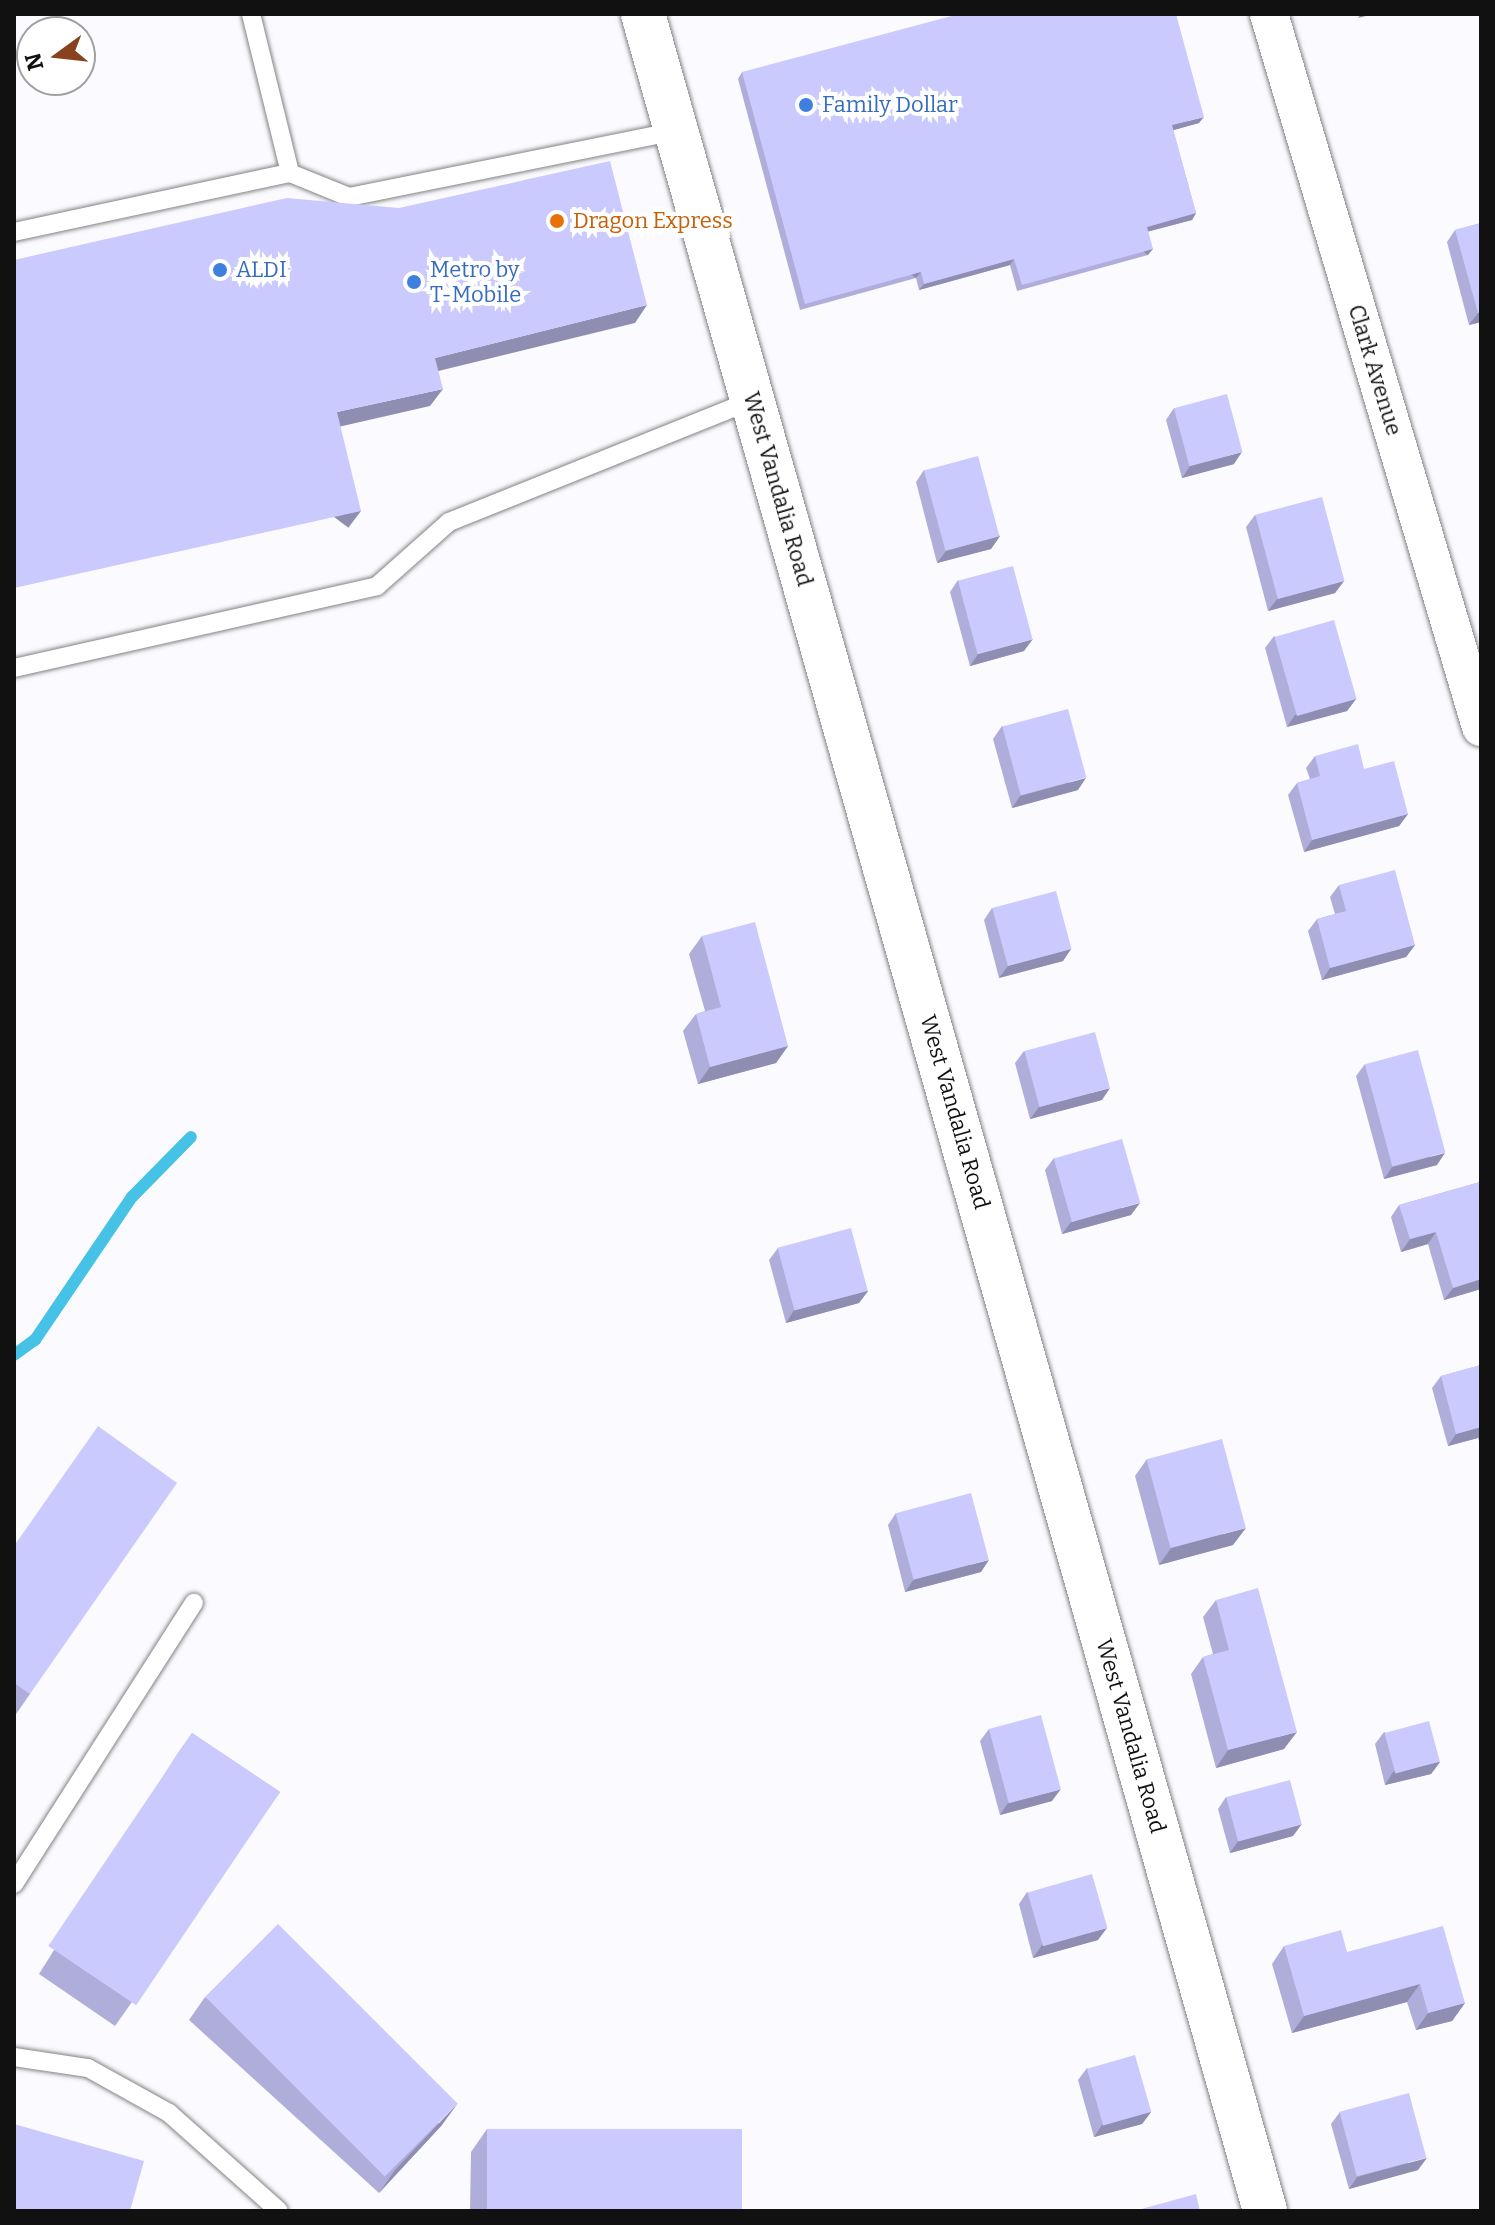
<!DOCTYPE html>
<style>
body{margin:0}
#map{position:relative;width:1495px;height:2225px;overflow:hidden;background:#fbfbff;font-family:Bitter,serif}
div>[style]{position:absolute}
.stream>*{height:12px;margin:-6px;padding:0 6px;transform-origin:6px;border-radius:6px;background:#45c2e6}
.roads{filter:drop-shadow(0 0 2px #838386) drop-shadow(0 0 2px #838386)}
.service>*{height:18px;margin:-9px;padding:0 9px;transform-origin:9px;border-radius:9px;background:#fff}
.minor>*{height:38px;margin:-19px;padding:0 19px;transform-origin:19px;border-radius:19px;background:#fff}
.secondary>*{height:44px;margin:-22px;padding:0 22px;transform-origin:22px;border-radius:22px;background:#fff}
.wall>*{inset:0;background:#afaeda}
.shaded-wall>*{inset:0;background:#8e8db2;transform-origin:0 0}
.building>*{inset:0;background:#cbcafe;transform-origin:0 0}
.dots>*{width:22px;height:22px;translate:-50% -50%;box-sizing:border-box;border:4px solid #fff;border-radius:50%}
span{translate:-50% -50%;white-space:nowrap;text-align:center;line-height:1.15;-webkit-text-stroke:8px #fff;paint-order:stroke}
.shop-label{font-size:22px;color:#366cbe}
.left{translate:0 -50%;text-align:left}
.food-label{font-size:22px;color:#c56008}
.street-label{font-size:22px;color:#111112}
.frame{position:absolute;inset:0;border:16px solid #111112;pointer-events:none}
.north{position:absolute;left:16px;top:16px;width:80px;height:80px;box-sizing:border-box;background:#fff;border:2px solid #a0a0a0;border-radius:50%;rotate:255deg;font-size:22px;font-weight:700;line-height:32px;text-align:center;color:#111112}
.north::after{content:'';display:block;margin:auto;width:28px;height:36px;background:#89421e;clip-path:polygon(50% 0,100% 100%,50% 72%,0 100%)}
</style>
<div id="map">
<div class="stream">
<i style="left:14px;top:1355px;width:26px;rotate:-36deg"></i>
<i style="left:35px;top:1340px;width:173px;rotate:-55.9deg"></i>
<i style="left:132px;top:1197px;width:84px;rotate:-45.5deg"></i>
</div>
<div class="roads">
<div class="service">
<i style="left:251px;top:14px;width:164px;rotate:76.2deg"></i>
<i style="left:14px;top:232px;width:282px;rotate:-12.1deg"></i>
<i style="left:290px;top:173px;width:64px;rotate:22.1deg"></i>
<i style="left:349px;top:197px;width:334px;rotate:-11.4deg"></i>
<i style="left:14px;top:668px;width:372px;rotate:-12.7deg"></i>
<i style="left:377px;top:586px;width:96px;rotate:-41.6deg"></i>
<i style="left:449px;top:522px;width:328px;rotate:-21.9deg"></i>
<i style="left:14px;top:1884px;width:334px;rotate:-57.4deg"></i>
<i style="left:14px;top:2057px;width:75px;rotate:8.5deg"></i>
<i style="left:88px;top:2068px;width:93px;rotate:29.1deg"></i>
<i style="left:169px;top:2113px;width:147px;rotate:41.7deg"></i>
</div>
<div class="minor">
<i style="left:1269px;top:14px;width:744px;rotate:73.44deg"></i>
</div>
<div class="secondary">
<i style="left:643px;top:14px;width:2283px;rotate:74.19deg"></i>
</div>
</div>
<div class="wall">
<i style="clip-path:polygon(742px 72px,1199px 123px,1173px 130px,1196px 213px,1192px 220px,1148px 231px,1148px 255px,1017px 291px,1010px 265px,919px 290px,916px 278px,800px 310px,738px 79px)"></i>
<i style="clip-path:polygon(1481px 223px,1481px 322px,1469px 325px,1447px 242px,1455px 230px)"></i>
<i style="clip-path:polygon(1174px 408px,1234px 464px,1182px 478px,1166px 420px)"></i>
<i style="clip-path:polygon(924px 470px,1000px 536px,991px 549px,937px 563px,916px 482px)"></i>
<i style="clip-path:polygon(1255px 515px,1344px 581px,1335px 593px,1268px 611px,1246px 527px)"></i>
<i style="clip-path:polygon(958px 580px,1024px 651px,970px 666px,950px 592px)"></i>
<i style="clip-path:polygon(1274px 636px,1356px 699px,1347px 711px,1287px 727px,1265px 648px)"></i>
<i style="clip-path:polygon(1002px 726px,1078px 790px,1012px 808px,993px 739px)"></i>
<i style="clip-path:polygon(1315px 756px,1364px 769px,1408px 814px,1399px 826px,1304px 852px,1288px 795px,1297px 783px,1310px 779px,1306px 768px)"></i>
<i style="clip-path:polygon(1339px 885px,1415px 945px,1406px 957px,1322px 980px,1308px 931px,1317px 919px,1335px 914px,1330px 897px)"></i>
<i style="clip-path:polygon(992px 908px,1071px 949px,1063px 961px,999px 978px,984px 920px)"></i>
<i style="clip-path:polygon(702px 936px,788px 1046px,776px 1063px,698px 1084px,683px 1031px,696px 1014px,705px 1011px,689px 954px)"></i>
<i style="clip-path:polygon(1024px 1051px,1102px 1100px,1030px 1119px,1015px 1063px)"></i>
<i style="clip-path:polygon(1365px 1064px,1437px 1165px,1384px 1179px,1356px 1076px)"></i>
<i style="clip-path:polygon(1054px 1158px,1131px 1215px,1062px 1234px,1045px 1170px)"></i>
<i style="clip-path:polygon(1480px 1182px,1481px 1289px,1444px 1300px,1428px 1244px,1401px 1252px,1391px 1217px,1399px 1205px)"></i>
<i style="clip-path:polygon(778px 1248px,868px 1291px,859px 1303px,786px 1323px,769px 1260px)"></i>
<i style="clip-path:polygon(1481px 1365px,1481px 1447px,1478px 1438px,1448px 1446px,1432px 1388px,1441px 1376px)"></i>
<i style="clip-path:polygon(1147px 1459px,1233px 1545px,1159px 1565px,1135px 1476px)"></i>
<i style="clip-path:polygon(896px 1513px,981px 1572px,905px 1592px,888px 1525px)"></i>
<i style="clip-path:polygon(14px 1546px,30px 1694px,14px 1717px)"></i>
<i style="clip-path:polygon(1216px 1600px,1284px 1749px,1216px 1768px,1191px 1674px,1203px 1657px,1213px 1654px,1203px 1617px)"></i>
<i style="clip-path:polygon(989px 1729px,1052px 1801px,1000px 1815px,980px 1741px)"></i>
<i style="clip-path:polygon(1384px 1732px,1440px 1762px,1431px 1774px,1385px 1785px,1375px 1744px)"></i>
<i style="clip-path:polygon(192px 1733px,280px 1792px,115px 2026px,39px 1974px,176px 1756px)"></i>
<i style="clip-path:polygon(1226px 1797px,1293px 1836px,1230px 1853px,1218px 1809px)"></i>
<i style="clip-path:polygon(1027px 1892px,1098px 1940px,1033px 1958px,1019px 1904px)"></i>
<i style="clip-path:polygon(1284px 1946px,1347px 1952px,1465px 2003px,1452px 2021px,1416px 2030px,1407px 2002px,1292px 2033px,1272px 1964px)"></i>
<i style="clip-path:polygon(205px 1997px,442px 2125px,379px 2193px,189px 2020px)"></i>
<i style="clip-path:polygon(1087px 2068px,1151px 2112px,1142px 2124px,1094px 2137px,1078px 2080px)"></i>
<i style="clip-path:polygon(1340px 2112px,1418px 2170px,1349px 2189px,1331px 2124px)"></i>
<i style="clip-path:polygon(487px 2129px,740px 2211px,470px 2211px,471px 2152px)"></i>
</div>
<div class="shaded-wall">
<i style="clip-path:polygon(1361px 14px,1374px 14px,1358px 18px)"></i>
<i style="clip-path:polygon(1204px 117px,1199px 123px,1167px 132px,1172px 125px)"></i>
<i style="clip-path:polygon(1196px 213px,1192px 220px,1143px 233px,1147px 227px)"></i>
<i style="left:1153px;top:249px;width:8px;height:136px;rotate:130deg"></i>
<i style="clip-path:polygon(1014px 259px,1010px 265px,919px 290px,924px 284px)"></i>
<i style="left:921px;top:272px;width:8px;height:120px;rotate:130deg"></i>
<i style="clip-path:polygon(647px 305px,635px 323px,422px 375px,435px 358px)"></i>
<i style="clip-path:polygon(1481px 312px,1481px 322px,1469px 325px,1478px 313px)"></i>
<i style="clip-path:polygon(443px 389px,430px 406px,325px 430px,337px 412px)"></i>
<i style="clip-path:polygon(1242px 452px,1234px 464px,1182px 478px,1190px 466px)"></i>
<i style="left:361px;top:511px;width:21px;height:355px;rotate:127deg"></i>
<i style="clip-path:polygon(1000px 536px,991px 549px,937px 563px,946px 551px)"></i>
<i style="clip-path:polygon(1344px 581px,1335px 593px,1268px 611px,1277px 599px)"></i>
<i style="clip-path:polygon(1033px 639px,1024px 651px,970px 666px,978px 654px)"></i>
<i style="clip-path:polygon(1356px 699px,1347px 711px,1287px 727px,1295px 715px)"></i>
<i style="clip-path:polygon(1086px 778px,1078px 790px,1012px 808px,1020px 796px)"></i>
<i style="clip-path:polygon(1408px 814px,1399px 826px,1304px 852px,1312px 840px)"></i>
<i style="clip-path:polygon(1415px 945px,1406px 957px,1322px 980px,1330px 968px)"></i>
<i style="clip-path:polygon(1071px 949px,1063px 961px,999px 978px,1008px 966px)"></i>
<i style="clip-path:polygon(788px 1046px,776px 1063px,698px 1084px,710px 1067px)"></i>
<i style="clip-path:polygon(1110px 1088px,1102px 1100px,1030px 1119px,1039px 1107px)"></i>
<i style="clip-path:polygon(1445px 1153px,1437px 1165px,1384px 1179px,1392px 1167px)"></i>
<i style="clip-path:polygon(1140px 1203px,1131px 1215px,1062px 1234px,1071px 1222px)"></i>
<i style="clip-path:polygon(1436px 1232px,1428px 1244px,1401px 1252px,1410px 1239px)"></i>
<i style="clip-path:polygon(1481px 1279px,1481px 1289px,1444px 1300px,1453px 1288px)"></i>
<i style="clip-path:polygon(868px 1291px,859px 1303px,786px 1323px,794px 1310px)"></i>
<i style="clip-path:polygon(1481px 1427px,1481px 1434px,1478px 1438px,1448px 1446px,1456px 1434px)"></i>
<i style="clip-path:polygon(1246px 1528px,1233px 1545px,1159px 1565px,1171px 1548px)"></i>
<i style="clip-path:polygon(989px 1560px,981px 1572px,905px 1592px,914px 1579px)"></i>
<i style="clip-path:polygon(1297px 1732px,1284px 1749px,1216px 1768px,1228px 1750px)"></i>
<i style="clip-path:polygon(1440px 1762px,1431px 1774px,1385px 1785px,1393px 1772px)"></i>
<i style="clip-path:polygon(1061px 1789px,1052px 1801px,1000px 1815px,1008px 1803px)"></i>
<i style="clip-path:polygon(1302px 1824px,1293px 1836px,1230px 1853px,1238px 1841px)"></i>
<i style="clip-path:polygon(1107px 1928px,1098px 1940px,1033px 1958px,1042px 1945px)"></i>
<i style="clip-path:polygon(1420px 1984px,1407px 2002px,1292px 2033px,1304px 2016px)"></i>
<i style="clip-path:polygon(1465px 2003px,1452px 2021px,1416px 2030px,1428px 2013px)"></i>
<i style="clip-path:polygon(458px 2103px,442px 2125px,379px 2193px,395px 2170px)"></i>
<i style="clip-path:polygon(1151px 2112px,1142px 2124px,1094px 2137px,1102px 2125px)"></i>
<i style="clip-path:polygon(1427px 2158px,1418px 2170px,1349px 2189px,1357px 2177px)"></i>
</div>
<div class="building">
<i style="clip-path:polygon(959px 14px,1176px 14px,1204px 117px,1172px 125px,1196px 213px,1147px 227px,1153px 249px,1022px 285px,1014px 259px,924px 284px,921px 272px,805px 304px,742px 72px)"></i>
<i style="clip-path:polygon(610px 161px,647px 305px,435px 358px,443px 389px,337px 412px,361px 511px,14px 588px,14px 260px,287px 198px,399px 208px)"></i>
<i style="clip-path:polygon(1481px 223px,1481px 312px,1478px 313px,1455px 230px)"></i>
<i style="left:1227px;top:394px;width:60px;height:55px;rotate:75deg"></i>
<i style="left:978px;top:456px;width:83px;height:56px;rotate:75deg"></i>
<i style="left:1322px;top:497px;width:87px;height:69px;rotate:75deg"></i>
<i style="left:1013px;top:566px;width:76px;height:57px;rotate:75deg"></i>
<i style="left:1334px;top:620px;width:82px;height:62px;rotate:74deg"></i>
<i style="left:1068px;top:709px;width:71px;height:68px;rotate:75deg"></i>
<i style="clip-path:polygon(1358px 744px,1364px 769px,1394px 761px,1408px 814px,1312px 840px,1297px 783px,1320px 776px,1315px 756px)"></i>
<i style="clip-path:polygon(1395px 870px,1415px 945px,1330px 968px,1317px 919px,1346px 911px,1339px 885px)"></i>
<i style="left:1056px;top:891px;width:60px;height:66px;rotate:75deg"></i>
<i style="clip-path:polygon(755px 922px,788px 1046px,710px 1067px,696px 1014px,721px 1007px,702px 936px)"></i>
<i style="left:1095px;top:1032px;width:58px;height:73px;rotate:75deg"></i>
<i style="left:1418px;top:1050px;width:106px;height:55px;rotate:75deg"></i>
<i style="left:1122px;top:1139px;width:66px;height:71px;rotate:74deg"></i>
<i style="clip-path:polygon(1480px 1182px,1481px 1279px,1453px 1288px,1436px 1232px,1410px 1239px,1399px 1205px)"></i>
<i style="left:851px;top:1228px;width:65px;height:76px;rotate:75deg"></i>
<i style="clip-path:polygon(1481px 1365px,1481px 1427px,1456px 1434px,1441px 1376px)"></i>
<i style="clip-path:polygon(98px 1426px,177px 1483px,30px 1694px,14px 1683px,14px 1546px)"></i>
<i style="left:1222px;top:1439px;width:92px;height:78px;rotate:75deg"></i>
<i style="left:971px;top:1493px;width:69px;height:78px;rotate:75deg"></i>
<i style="clip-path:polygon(1258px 1588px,1297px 1732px,1228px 1750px,1203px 1657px,1229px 1650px,1216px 1600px)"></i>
<i style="left:1041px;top:1715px;width:77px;height:54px;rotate:75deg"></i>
<i style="left:1429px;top:1721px;width:42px;height:46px;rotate:75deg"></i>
<i style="left:192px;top:1733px;width:106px;height:257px;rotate:34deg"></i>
<i style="left:1290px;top:1780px;width:46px;height:66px;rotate:75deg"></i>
<i style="left:1092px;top:1874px;width:56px;height:67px;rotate:74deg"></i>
<i style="left:278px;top:1924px;width:254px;height:103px;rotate:45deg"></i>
<i style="clip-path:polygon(1443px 1926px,1465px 2003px,1428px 2013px,1420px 1984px,1304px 2016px,1284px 1946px,1341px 1930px,1347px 1952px)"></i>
<i style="left:1135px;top:2055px;width:59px;height:50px;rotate:74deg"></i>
<i style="left:1409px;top:2093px;width:67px;height:72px;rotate:75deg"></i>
<i style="clip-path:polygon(14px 2124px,144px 2161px,130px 2211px,14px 2211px)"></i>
<i style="left:487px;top:2129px;width:255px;height:82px"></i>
<i style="clip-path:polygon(1196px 2194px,1200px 2211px,1134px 2211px)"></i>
</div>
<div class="dots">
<i style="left:806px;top:105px;background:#3f7fe0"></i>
<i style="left:557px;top:221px;background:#e8710a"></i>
<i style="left:220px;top:270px;background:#3f7fe0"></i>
<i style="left:414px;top:282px;background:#3f7fe0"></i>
</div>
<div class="shop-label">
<span class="left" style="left:822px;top:105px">Family Dollar</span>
<span class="left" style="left:430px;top:282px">Metro by<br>T-Mobile</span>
<span class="left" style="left:236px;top:270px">ALDI</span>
</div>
<div class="food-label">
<span class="left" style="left:573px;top:221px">Dragon Express</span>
</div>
<div class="street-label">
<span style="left:1375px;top:370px;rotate:73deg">Clark Avenue</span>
<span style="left:778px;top:489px;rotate:74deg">West Vandalia Road</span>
<span style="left:955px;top:1112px;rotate:74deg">West Vandalia Road</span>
<span style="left:1131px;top:1736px;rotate:74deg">West Vandalia Road</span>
</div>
<div class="frame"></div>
<div class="north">N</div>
</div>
